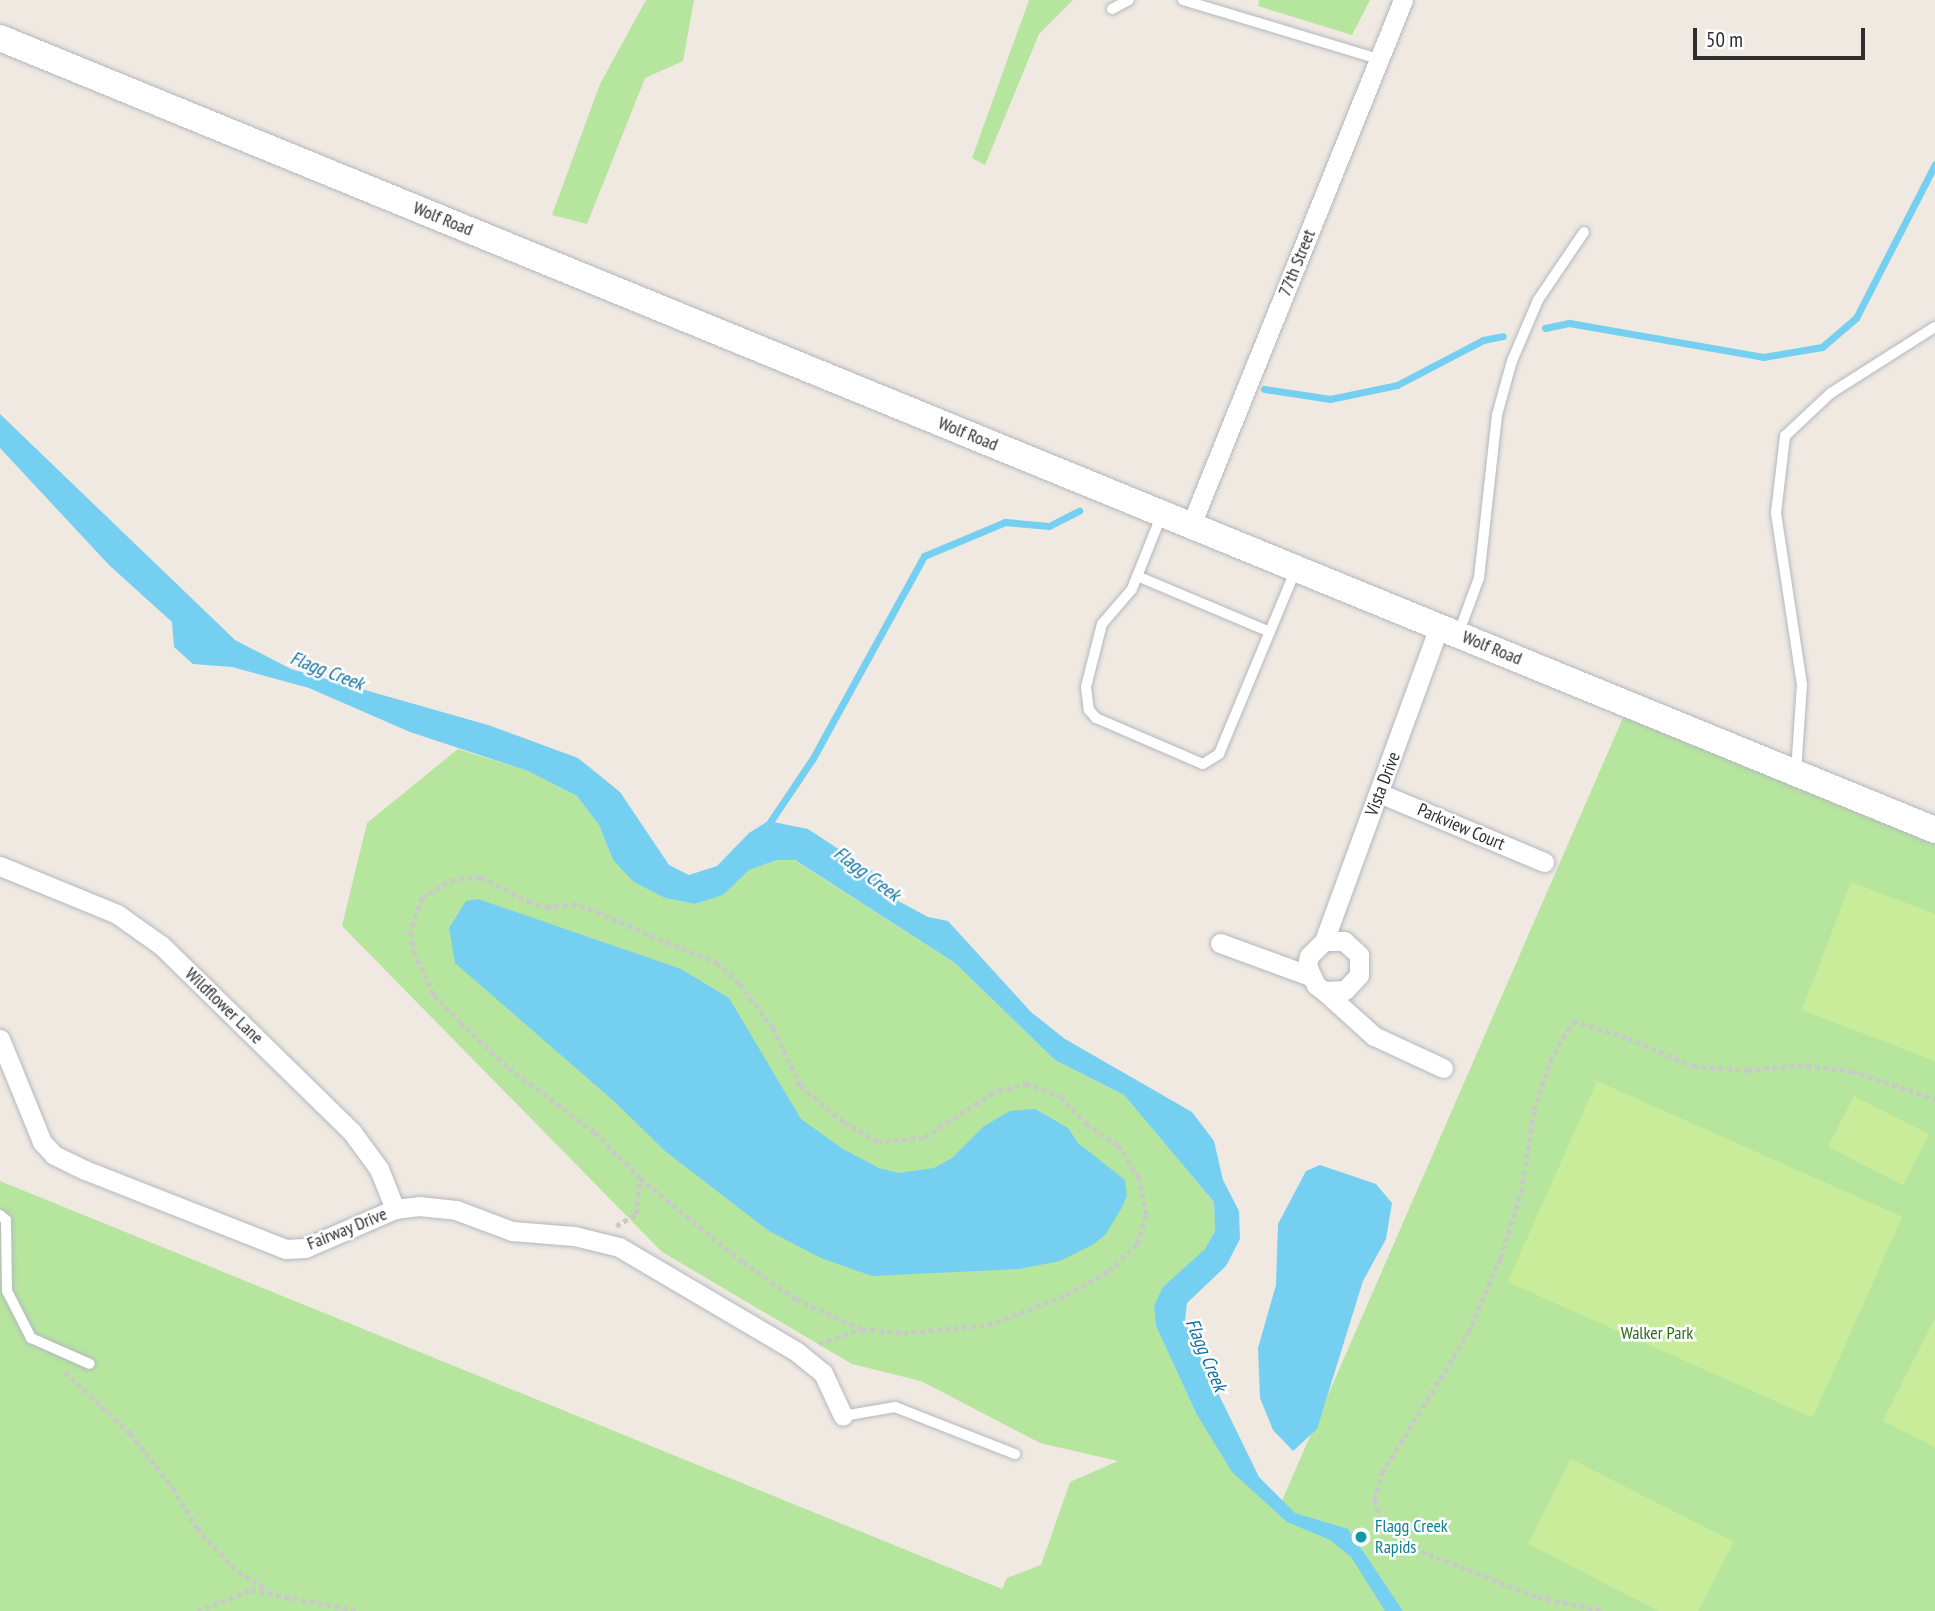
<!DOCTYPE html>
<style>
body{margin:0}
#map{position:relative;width:1935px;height:1611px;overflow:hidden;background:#efe9e1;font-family:"PT Sans Narrow",sans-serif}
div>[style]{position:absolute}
.green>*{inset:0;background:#b6e59e}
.pitch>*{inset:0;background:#c9ec9a;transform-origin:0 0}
.water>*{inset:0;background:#75cff0}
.stream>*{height:7px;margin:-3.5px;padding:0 3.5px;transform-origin:3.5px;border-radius:3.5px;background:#75cff0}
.path>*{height:4.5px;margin-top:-2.25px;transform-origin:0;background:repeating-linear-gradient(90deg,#c9c9c9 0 5px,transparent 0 8.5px)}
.roads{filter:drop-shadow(0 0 2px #b4b7c1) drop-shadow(0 0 2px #b4b7c1)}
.lane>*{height:10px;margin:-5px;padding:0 5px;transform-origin:5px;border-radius:5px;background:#fff}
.street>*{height:19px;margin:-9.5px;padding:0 9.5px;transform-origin:9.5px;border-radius:9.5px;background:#fff}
.secondary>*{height:26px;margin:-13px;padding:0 13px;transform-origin:13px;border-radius:13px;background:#fff}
.dots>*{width:19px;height:19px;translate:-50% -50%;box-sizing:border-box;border:4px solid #fff;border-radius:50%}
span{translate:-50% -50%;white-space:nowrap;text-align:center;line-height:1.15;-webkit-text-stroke:5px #fff;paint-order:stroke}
.street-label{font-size:18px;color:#2e2e2e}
.park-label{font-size:18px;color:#2c6e1b}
.culture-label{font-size:18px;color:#0d838f}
.left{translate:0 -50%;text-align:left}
.water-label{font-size:19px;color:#0d6fa3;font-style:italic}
.scale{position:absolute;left:1693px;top:28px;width:172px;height:32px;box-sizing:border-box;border:4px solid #2e2e2e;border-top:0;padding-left:9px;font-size:21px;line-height:24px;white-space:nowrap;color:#2e2e2e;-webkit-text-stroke:5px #fff;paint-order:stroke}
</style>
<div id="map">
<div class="green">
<i style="clip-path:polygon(646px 0,694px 0,683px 61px,645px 78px,587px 224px,552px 215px,600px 84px)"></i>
<i style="clip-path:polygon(1029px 0,1073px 0,1039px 34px,985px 165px,972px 158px)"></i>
<i style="clip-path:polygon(1259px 0,1370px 0,1352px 35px,1258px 6px)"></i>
<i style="clip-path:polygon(1629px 704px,1935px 833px,1935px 1611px,0 1611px,0 1181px,1002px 1589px,1007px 1578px,1041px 1565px,1070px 1482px,1118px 1461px,1040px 1443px,921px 1381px,852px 1364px,662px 1252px,342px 926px,367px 823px,458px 749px,528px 771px,577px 796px,599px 825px,613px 860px,665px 898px,695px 904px,723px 895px,749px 870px,777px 860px,794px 860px,955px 963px,1055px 1060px,1124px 1095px,1214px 1202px,1215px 1231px,1205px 1249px,1154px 1306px,1156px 1326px,1196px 1413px,1277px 1512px)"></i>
</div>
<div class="pitch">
<i style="clip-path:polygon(1851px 882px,1935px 914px,1935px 1061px,1802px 1010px)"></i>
<i style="left:1597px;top:1081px;width:334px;height:220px;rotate:24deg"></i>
<i style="left:1854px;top:1096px;width:84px;height:57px;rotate:27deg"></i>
<i style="clip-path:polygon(1935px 1318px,1935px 1447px,1883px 1421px)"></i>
<i style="clip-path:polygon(1571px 1459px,1734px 1542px,1698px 1611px,1659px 1611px,1528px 1544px)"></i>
</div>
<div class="water">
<i style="clip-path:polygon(0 414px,235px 640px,291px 669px,488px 725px,578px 758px,620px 792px,669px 865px,689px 875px,717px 866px,749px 833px,768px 821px,808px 829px,872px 871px,887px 895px,928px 917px,948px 921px,1031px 1012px,1065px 1039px,1192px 1112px,1214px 1141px,1223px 1180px,1239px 1211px,1240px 1239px,1226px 1266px,1187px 1303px,1185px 1321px,1196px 1348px,1259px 1477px,1295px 1513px,1348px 1529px,1403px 1611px,1385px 1611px,1351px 1557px,1330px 1540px,1287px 1522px,1232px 1472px,1196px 1413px,1156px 1326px,1154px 1306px,1163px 1287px,1205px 1249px,1215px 1231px,1214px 1202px,1124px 1095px,1055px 1060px,955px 963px,795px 860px,777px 860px,749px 870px,723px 895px,695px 904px,665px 898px,634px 882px,613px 860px,599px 825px,577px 796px,528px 771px,410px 732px,309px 688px,232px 667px,193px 664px,174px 647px,172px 622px,109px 565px,0 448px)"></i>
<i style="clip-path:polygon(478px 899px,681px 969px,729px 998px,801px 1119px,843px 1149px,879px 1168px,898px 1173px,934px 1168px,952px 1158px,984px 1126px,1010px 1111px,1035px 1109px,1068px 1128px,1078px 1143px,1125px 1180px,1127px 1196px,1122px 1207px,1106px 1234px,1094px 1244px,1060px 1261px,1019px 1269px,872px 1276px,821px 1258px,769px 1231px,665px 1151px,616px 1103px,455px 963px,449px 928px,466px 901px)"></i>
<i style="clip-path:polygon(1320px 1165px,1376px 1184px,1392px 1203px,1386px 1239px,1363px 1281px,1317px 1429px,1293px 1451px,1273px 1430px,1260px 1398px,1258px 1348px,1276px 1285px,1278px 1224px,1306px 1171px)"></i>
</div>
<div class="stream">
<i style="left:1545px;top:328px;width:25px;rotate:-12deg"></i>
<i style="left:1569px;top:323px;width:197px;rotate:9.9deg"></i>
<i style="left:1763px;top:357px;width:60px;rotate:-9.6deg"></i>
<i style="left:1822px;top:347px;width:45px;rotate:-40.5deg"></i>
<i style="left:1856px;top:318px;width:173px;rotate:-62.8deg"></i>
<i style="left:1264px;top:389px;width:67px;rotate:8.6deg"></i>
<i style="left:1330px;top:399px;width:68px;rotate:-11.8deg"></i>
<i style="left:1397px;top:385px;width:97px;rotate:-27.6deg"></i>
<i style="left:1483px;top:340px;width:20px;rotate:-11deg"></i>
<i style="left:766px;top:828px;width:84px;rotate:-56.1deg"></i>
<i style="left:813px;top:758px;width:230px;rotate:-61.2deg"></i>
<i style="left:924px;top:556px;width:88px;rotate:-22.8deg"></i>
<i style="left:1005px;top:522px;width:44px;rotate:5.2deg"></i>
<i style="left:1049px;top:526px;width:34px;rotate:-27deg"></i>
</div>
<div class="path">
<i style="left:616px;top:1226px;width:23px;rotate:-31deg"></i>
<i style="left:636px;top:1214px;width:36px;rotate:-84deg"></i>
<i style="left:819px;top:1344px;width:46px;rotate:-19.2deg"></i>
<i style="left:862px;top:1329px;width:41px;rotate:5.6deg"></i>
<i style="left:903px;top:1333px;width:85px;rotate:-5.4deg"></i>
<i style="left:988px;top:1325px;width:84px;rotate:-21deg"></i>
<i style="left:1066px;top:1295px;width:49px;rotate:-29.2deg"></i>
<i style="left:1109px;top:1271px;width:39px;rotate:-44deg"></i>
<i style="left:1137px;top:1244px;width:30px;rotate:-73deg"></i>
<i style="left:1146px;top:1215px;width:38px;rotate:-101deg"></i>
<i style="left:1139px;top:1178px;width:38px;rotate:-123deg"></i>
<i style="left:1118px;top:1146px;width:37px;rotate:-146deg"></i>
<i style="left:1087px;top:1125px;width:37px;rotate:-133deg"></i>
<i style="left:1062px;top:1098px;width:37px;rotate:-158deg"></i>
<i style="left:1028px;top:1084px;width:36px;rotate:166deg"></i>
<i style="left:993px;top:1093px;width:82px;rotate:146.9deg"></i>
<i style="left:924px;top:1138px;width:46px;rotate:175deg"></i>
<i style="left:878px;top:1142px;width:40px;rotate:-150.3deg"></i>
<i style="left:843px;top:1122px;width:56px;rotate:-140.1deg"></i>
<i style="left:800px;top:1086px;width:63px;rotate:-115.3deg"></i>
<i style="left:773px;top:1029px;width:57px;rotate:-126.5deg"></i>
<i style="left:739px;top:983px;width:28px;rotate:-138deg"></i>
<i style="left:718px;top:964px;width:154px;rotate:-157.1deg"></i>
<i style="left:576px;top:904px;width:27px;rotate:172deg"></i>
<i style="left:549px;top:908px;width:19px;rotate:-164deg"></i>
<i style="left:531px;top:903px;width:56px;rotate:-153.4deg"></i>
<i style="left:481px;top:878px;width:26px;rotate:178deg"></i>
<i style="left:455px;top:879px;width:38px;rotate:150deg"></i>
<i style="left:422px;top:898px;width:36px;rotate:108deg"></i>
<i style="left:411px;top:932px;width:19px;rotate:81deg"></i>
<i style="left:414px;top:951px;width:48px;rotate:65.6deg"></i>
<i style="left:434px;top:995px;width:37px;rotate:46deg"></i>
<i style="left:460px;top:1022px;width:67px;rotate:43.2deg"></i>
<i style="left:509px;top:1068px;width:107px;rotate:36.7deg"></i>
<i style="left:595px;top:1132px;width:64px;rotate:45.6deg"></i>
<i style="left:640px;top:1178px;width:133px;rotate:39.2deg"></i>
<i style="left:743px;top:1262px;width:65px;rotate:34.9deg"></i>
<i style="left:796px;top:1299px;width:72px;rotate:24.4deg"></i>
<i style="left:65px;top:1372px;width:89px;rotate:43.2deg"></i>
<i style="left:130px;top:1433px;width:70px;rotate:52deg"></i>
<i style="left:173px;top:1488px;width:47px;rotate:59deg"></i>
<i style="left:197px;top:1528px;width:60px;rotate:47deg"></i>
<i style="left:238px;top:1572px;width:35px;rotate:31deg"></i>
<i style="left:197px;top:1611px;width:58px;rotate:-21.3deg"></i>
<i style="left:251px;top:1590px;width:110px;rotate:11deg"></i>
<i style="left:1601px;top:1611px;width:66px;rotate:-167.8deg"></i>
<i style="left:1536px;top:1597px;width:118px;rotate:-158.6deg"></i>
<i style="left:1426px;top:1554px;width:57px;rotate:-144.3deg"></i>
<i style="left:1380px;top:1521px;width:22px;rotate:-106deg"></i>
<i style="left:1374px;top:1500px;width:28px;rotate:-73deg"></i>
<i style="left:1382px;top:1473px;width:164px;rotate:-58.4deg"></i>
<i style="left:1468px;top:1333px;width:82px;rotate:-66.9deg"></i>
<i style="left:1500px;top:1258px;width:69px;rotate:-72.3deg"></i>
<i style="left:1521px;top:1192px;width:83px;rotate:-81deg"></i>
<i style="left:1534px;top:1110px;width:52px;rotate:-71.9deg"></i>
<i style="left:1550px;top:1061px;width:46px;rotate:-60.1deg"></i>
<i style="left:1573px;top:1021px;width:58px;rotate:17.2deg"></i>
<i style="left:1628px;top:1038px;width:71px;rotate:23.3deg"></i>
<i style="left:1693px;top:1066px;width:54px;rotate:4.2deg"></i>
<i style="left:1747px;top:1070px;width:51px;rotate:-5.6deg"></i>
<i style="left:1798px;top:1065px;width:54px;rotate:6.3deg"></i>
<i style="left:1852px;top:1071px;width:88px;rotate:18.6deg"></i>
</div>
<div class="roads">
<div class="lane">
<i style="left:1183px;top:0;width:205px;rotate:16.8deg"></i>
<i style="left:1112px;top:9px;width:19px;rotate:-28deg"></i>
<i style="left:1162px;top:514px;width:81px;rotate:111.8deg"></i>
<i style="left:1132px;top:589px;width:46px;rotate:130.6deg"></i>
<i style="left:1102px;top:624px;width:65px;rotate:104.3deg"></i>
<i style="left:1086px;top:687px;width:23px;rotate:83deg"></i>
<i style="left:1089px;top:710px;width:11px;rotate:49deg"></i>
<i style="left:1096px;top:718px;width:116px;rotate:23.3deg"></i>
<i style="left:1203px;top:764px;width:19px;rotate:-32deg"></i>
<i style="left:1219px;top:754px;width:200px;rotate:-67.4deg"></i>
<i style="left:1137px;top:576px;width:144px;rotate:22.8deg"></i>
<i style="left:1459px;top:632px;width:58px;rotate:-69.7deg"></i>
<i style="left:1479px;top:578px;width:164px;rotate:-83.7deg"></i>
<i style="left:1497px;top:415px;width:56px;rotate:-74.5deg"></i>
<i style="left:1512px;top:361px;width:66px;rotate:-66.9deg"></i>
<i style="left:1538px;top:300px;width:82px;rotate:-55.9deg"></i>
<i style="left:1796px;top:772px;width:87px;rotate:-86.1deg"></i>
<i style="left:1802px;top:685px;width:174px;rotate:-98.6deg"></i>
<i style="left:1776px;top:513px;width:78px;rotate:-83.3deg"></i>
<i style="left:1785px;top:436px;width:63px;rotate:-43.1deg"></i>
<i style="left:1831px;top:393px;width:123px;rotate:-32.4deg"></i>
<i style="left:0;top:1215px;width:8px;rotate:40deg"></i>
<i style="left:6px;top:1220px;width:71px;rotate:89.2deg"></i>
<i style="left:7px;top:1291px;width:53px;rotate:62.9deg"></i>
<i style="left:31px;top:1338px;width:64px;rotate:23.8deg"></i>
<i style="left:843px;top:1416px;width:53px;rotate:-9.8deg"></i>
<i style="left:895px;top:1407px;width:129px;rotate:21.4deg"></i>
</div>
<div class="street">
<i style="left:1191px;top:525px;width:566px;rotate:-68.01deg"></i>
<i style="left:1379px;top:793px;width:179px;rotate:22.7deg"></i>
<i style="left:0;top:866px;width:126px;rotate:22.3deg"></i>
<i style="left:117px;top:914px;width:55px;rotate:35.4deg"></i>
<i style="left:162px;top:946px;width:266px;rotate:44.4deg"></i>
<i style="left:352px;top:1132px;width:46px;rotate:53.9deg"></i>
<i style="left:379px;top:1169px;width:43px;rotate:68.2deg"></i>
<i style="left:1324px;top:941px;width:20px"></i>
<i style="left:1344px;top:941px;width:21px;rotate:43deg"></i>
<i style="left:1359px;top:955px;width:20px;rotate:90deg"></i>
<i style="left:1359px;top:975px;width:21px;rotate:133deg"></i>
<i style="left:1345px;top:990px;width:21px;rotate:177deg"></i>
<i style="left:1324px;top:991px;width:10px;rotate:-143deg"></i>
<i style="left:1316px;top:985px;width:21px;rotate:-115deg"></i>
<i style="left:1307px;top:966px;width:10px;rotate:-79deg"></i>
<i style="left:1309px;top:956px;width:21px;rotate:-45deg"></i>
<i style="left:1324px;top:941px;width:334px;rotate:-69.9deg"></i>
<i style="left:1220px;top:943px;width:96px;rotate:20.1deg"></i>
<i style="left:1324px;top:991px;width:67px;rotate:42deg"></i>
<i style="left:1374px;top:1036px;width:76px;rotate:24.9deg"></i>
<i style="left:0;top:1039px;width:111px;rotate:67.8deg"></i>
<i style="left:42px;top:1142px;width:18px;rotate:47deg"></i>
<i style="left:54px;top:1155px;width:34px;rotate:26deg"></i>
<i style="left:85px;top:1170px;width:216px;rotate:21.5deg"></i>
<i style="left:286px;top:1249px;width:19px;rotate:-3deg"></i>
<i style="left:305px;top:1248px;width:98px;rotate:-23.4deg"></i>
<i style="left:395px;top:1209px;width:24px;rotate:-7deg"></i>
<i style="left:419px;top:1206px;width:37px;rotate:6deg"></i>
<i style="left:456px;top:1210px;width:60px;rotate:20.6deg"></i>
<i style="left:512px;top:1231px;width:62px;rotate:4.6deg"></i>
<i style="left:574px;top:1236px;width:46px;rotate:13.7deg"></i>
<i style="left:619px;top:1247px;width:207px;rotate:30.5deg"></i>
<i style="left:797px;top:1352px;width:33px;rotate:39deg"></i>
<i style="left:823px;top:1373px;width:47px;rotate:65.1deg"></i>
</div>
<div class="secondary">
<i style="left:0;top:38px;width:2091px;rotate:22.26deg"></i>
</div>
</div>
<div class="dots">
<i style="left:1361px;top:1537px;background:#0f9aa8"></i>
</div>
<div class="street-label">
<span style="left:443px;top:219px;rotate:22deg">Wolf Road</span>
<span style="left:1297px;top:263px;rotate:-68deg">77th Street</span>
<span style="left:968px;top:434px;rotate:22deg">Wolf Road</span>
<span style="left:1492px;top:648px;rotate:22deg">Wolf Road</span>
<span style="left:1383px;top:784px;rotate:-69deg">Vista Drive</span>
<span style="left:1461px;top:827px;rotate:23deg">Parkview Court</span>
<span style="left:224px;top:1006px;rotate:44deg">Wildflower Lane</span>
<span style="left:347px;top:1229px;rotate:-22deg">Fairway Drive</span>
</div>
<div class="park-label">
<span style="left:1657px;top:1333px">Walker Park</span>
</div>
<div class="culture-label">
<span class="left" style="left:1375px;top:1537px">Flagg Creek<br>Rapids</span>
</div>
<div class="water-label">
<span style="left:327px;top:671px;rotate:21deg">Flagg Creek</span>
<span style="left:867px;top:874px;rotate:37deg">Flagg Creek</span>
<span style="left:1206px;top:1355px;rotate:67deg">Flagg Creek</span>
</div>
<div class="scale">50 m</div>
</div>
